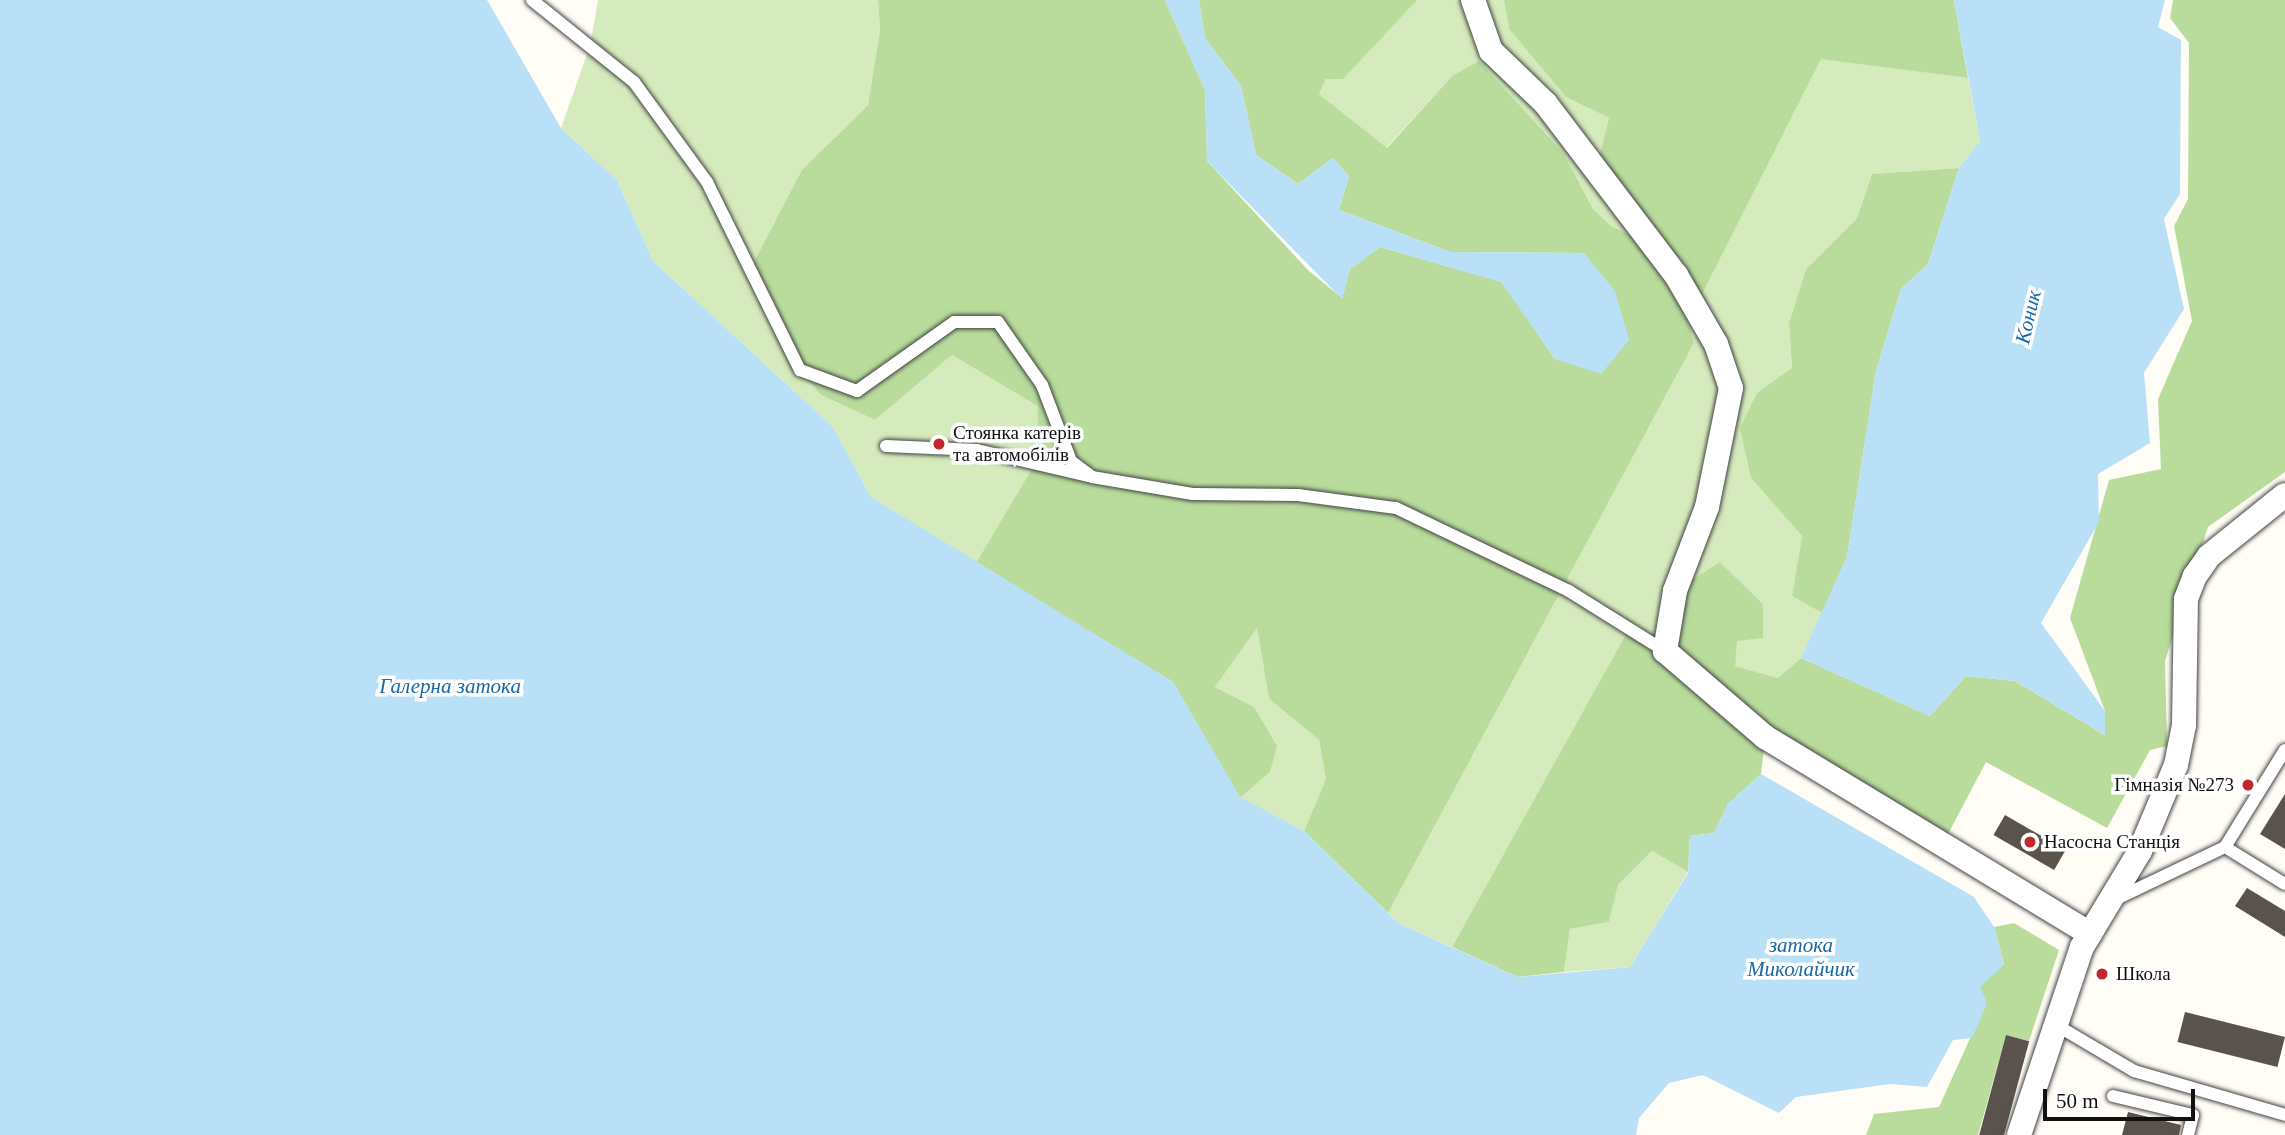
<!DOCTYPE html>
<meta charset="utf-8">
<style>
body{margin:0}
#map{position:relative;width:2285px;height:1135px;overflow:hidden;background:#fffdf5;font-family:Georgia,serif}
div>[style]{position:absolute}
.green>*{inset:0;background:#d5ebbd}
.forest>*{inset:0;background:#b9dc9c}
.water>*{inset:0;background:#b9e0f7}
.building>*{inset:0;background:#5a524d;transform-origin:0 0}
.roads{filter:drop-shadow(0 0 2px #444) drop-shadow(0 0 2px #444)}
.service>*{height:12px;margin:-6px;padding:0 6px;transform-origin:6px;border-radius:6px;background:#fff}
.minor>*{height:24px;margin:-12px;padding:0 12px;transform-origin:12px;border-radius:12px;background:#fff}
.dots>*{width:19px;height:19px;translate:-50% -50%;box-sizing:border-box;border:4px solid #fff;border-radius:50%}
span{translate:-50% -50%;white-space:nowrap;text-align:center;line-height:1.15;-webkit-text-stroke:7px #fff;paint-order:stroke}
.poi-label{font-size:19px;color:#111}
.left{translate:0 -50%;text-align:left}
.right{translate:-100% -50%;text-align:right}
.water-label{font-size:21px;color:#1768a6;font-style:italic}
.scale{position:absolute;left:2043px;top:1089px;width:152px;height:32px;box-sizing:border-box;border:4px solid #111;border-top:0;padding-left:9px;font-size:21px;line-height:24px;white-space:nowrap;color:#111;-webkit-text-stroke:5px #fff;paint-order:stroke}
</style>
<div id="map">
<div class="green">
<i style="clip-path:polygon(598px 0,878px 0,880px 30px,868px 105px,802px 170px,800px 369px,821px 395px,875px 420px,952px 355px,1039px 406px,1037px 460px,976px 563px,871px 497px,833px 427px,653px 261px,617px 180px,561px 128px,590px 46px)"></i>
<i style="clip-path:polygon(1417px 0,1504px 0,1509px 29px,1566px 97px,1609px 118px,1653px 246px,1611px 226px,1593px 209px,1564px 154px,1536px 127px,1452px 76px,1386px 148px,1319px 94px,1326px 79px)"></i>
<i style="clip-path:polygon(1821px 58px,1968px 78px,1980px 141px,1959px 168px,1872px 174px,1857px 218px,1806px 269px,1789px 323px,1792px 369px,1757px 393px,1751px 478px,1802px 536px,1792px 596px,1822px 613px,1801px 658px,1778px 678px,1734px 666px,1736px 641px,1763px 604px,1721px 563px,1675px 591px,1665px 651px,1630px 628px,1452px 947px,1398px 923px,1388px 913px,1694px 343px,1676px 275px,1702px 293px)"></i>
<i style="clip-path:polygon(1257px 627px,1269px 699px,1319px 740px,1326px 779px,1304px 831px,1240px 798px,1270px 772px,1254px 708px,1215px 687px)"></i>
<i style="clip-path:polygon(1652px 851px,1688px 872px,1630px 967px,1564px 972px,1570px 929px,1609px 922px,1618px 885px)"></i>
</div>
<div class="forest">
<i style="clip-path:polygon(878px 0,1165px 0,1205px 90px,1207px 161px,1308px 270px,1342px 298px,1350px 269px,1380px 247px,1502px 282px,1555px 359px,1584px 253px,1450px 252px,1339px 210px,1349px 176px,1333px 158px,1298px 184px,1256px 155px,1241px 86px,1205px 38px,1199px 0,1417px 0,1343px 79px,1326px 79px,1319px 94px,1387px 148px,1452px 76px,1479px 61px,1564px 154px,1593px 209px,1611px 226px,1652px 245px,1596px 171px,1609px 118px,1566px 97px,1509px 29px,1504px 0,1954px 0,1968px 78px,1821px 59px,1702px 294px,1676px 276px,1694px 343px,1388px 913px,1304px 831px,1326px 779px,1319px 740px,1269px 699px,1257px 628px,1215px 687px,1254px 707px,1277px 746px,1270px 772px,1240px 798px,1173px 682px,976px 563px,1037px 460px,1038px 406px,952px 355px,875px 420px,821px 395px,800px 370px,753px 264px,802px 170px,868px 105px,880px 30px)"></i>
<i style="clip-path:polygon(2173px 0,2285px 0,2285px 472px,2208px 527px,2165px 661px,2167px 746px,2150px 750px,2107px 828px,1986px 762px,1948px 834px,1765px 738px,1761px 774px,1728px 804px,1714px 833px,1690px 836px,1688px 872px,1652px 851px,1618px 885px,1609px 922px,1570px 929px,1564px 972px,1518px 977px,1452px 947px,1630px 627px,1665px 650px,1675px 591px,1720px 562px,1763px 604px,1763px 638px,1737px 641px,1735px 666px,1778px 678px,1801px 658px,1930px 716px,1966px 676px,2015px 681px,2105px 735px,2105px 711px,2070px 618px,2109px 480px,2161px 469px,2158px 399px,2192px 321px,2174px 226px,2188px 199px,2189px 43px,2170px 18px)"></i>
<i style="clip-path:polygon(1959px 168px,1928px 264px,1901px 289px,1876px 371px,1847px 557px,1822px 613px,1792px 596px,1802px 536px,1751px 478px,1740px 428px,1757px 393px,1792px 368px,1789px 323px,1806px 269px,1857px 218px,1872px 174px)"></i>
<i style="clip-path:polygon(2014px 923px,2059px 950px,2029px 1041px,2006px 1035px,1978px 1135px,1866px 1135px,1874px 1114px,1939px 1107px,1986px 1003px,1979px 987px,2004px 964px,1994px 927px)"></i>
</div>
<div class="water">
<i style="clip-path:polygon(0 0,487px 0,561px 128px,617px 180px,653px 261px,833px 427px,871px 497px,1173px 682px,1240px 797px,1304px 831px,1398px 923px,1518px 977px,1630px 967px,1688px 873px,1690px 836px,1714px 833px,1728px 804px,1761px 774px,1974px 897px,1994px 927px,2004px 964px,1980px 987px,1987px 1003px,1972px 1038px,1953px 1040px,1927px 1087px,1890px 1084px,1796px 1097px,1779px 1113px,1703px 1075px,1669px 1083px,1639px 1118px,1636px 1135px,0 1135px)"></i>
<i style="clip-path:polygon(1165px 0,1199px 0,1205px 38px,1241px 86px,1256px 155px,1298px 184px,1333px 158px,1349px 176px,1339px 210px,1450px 252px,1584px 253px,1615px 291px,1629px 340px,1601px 374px,1555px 359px,1501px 282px,1380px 247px,1350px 269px,1342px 299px,1207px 161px,1205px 90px)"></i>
<i style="clip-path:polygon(1954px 0,2165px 0,2158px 27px,2181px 40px,2180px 194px,2164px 219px,2184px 309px,2144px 373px,2150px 443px,2098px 474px,2099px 522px,2041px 623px,2105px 711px,2105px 735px,2015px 681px,1966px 676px,1930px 716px,1801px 658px,1847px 557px,1876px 371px,1901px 289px,1928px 264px,1959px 168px,1980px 141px)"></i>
</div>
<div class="building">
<i style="clip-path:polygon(2285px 794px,2285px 849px,2260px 834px)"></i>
<i style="left:2005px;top:815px;width:70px;height:23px;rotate:30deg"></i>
<i style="clip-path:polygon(2247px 888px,2285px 911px,2285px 937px,2235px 906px)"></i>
<i style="left:2185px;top:1012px;width:103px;height:31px;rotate:14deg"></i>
<i style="left:2006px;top:1035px;width:24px;height:104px;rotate:15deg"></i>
<i style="clip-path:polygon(2128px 1112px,2181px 1125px,2179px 1135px,2122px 1135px)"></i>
</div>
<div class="roads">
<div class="service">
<i style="left:532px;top:0;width:131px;rotate:38.8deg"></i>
<i style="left:634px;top:82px;width:124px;rotate:53.9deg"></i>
<i style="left:707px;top:182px;width:210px;rotate:63.7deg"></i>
<i style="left:800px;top:370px;width:61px;rotate:20.2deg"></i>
<i style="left:857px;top:391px;width:119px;rotate:-35.4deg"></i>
<i style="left:954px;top:322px;width:44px"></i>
<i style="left:998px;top:322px;width:77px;rotate:55.1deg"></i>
<i style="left:1042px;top:385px;width:81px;rotate:69.1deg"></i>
<i style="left:1071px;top:461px;width:26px;rotate:37deg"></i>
<i style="left:1092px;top:477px;width:102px;rotate:9.6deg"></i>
<i style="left:1193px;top:494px;width:105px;rotate:0.5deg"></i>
<i style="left:1298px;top:495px;width:99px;rotate:7.6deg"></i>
<i style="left:1396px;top:508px;width:192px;rotate:25.6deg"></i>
<i style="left:1569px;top:591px;width:113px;rotate:32deg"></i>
<i style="left:886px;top:446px;width:91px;rotate:2.5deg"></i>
<i style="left:977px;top:450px;width:114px;rotate:13.2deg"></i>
<i style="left:2225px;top:847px;width:70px;rotate:31.7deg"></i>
<i style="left:2116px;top:899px;width:121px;rotate:-25.5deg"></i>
<i style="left:2225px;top:847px;width:114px;rotate:-58.3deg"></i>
<i style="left:2056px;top:1025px;width:91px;rotate:30.5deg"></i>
<i style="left:2134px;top:1071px;width:157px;rotate:16.2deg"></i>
<i style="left:2113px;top:1096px;width:82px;rotate:13.4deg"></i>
<i style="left:2193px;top:1115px;width:21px;rotate:104deg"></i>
</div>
<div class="minor">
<i style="left:1473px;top:0;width:54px;rotate:70.6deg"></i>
<i style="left:1491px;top:51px;width:76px;rotate:43.9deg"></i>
<i style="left:1546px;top:104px;width:215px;rotate:52.8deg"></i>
<i style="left:1676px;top:275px;width:80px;rotate:59.9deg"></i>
<i style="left:1716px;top:344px;width:46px;rotate:71.2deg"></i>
<i style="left:1731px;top:388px;width:121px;rotate:101.4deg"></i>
<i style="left:1707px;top:507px;width:90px;rotate:110.9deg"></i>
<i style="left:1675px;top:591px;width:61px;rotate:99.5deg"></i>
<i style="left:1665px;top:651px;width:132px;rotate:40.7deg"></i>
<i style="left:1765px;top:737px;width:380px;rotate:31.2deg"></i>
<i style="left:2019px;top:1135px;width:198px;rotate:-71.5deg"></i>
<i style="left:2082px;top:947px;width:112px;rotate:-58.9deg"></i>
<i style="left:2140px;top:851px;width:93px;rotate:-67.3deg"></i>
<i style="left:2176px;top:765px;width:41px;rotate:-78.7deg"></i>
<i style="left:2184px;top:725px;width:126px;rotate:-89.1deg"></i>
<i style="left:2186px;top:599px;width:25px;rotate:-69deg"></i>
<i style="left:2195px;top:576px;width:24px;rotate:-55deg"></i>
<i style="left:2209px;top:556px;width:97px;rotate:-38.8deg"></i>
</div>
</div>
<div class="dots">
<i style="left:939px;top:444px;background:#c4262e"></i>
<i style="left:2248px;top:785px;background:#c4262e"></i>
<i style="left:2030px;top:842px;background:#c4262e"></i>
<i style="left:2102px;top:974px;background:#c4262e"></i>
</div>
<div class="poi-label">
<span class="left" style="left:953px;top:444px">Стоянка катерів<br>та автомобілів</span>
<span class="right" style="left:2234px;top:785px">Гімназія №273</span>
<span class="left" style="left:2044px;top:842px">Насосна Станція</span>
<span class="left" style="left:2116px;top:974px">Школа</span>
</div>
<div class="water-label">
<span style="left:2028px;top:317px;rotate:-77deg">Коник</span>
<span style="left:450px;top:686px">Галерна затока</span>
<span style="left:1801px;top:957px">затока<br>Миколайчик</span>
</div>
<div class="scale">50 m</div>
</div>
